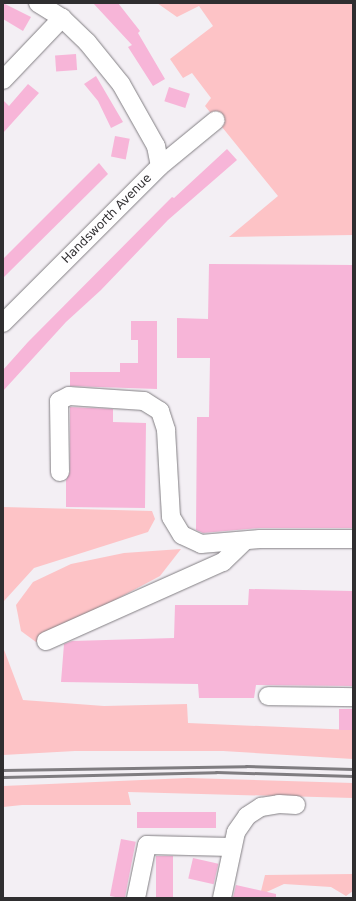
<!DOCTYPE html>
<style>
body{margin:0}
#map{position:relative;width:356px;height:901px;overflow:hidden;background:#f3eff4;font-family:"DejaVu Sans",sans-serif}
div>[style]{position:absolute}
.green>*{inset:0;background:#fdc3c6}
.building>*{inset:0;background:#f7b5d8;transform-origin:0 0}
.roads{filter:drop-shadow(0 0 1px #827f83) drop-shadow(0 0 1px #827f83)}
.minor>*{height:18px;margin:-9px;padding:0 9px;transform-origin:9px;border-radius:9px;background:#fff}
.rail>*{height:3px;margin:-1.5px;padding:0 1.5px;transform-origin:1.5px;border-radius:1.5px;background:#7f7c80}
span{translate:-50% -50%;white-space:nowrap;text-align:center;line-height:1.15;-webkit-text-stroke:3px #fffeff;paint-order:stroke}
.street-label{font-size:12px;color:#2f2e30}
.frame{position:absolute;inset:0;border:4px solid #2f2e30;pointer-events:none}
</style>
<div id="map">
<div class="green">
<i style="clip-path:polygon(157px 3px,353px 3px,353px 235px,229px 237px,278px 196px,205px 106px,211px 98px,192px 73px,183px 78px,170px 59px,213px 26px,199px 6px,177px 17px)"></i>
<i style="clip-path:polygon(3px 507px,152px 511px,155px 519px,148px 532px,34px 568px,4px 601px,3px 620px)"></i>
<i style="clip-path:polygon(181px 549px,160px 576px,36px 642px,21px 631px,16px 605px,33px 582px,71px 564px,124px 553px)"></i>
<i style="clip-path:polygon(3px 647px,23px 700px,104px 706px,187px 704px,188px 723px,353px 730px,353px 759px,223px 751px,75px 751px,3px 755px)"></i>
<i style="clip-path:polygon(188px 778px,353px 783px,353px 798px,128px 792px,131px 805px,22px 805px,3px 807px,3px 786px)"></i>
<i style="clip-path:polygon(353px 874px,353px 891px,346px 896px,331px 887px,284px 884px,260px 895px,265px 875px)"></i>
</div>
<div class="building">
<i style="clip-path:polygon(3px 3px,31px 17px,23px 31px,3px 19px)"></i>
<i style="clip-path:polygon(93px 3px,118px 3px,140px 31px,138px 33px,165px 79px,153px 86px,128px 47px,132px 45px)"></i>
<i style="left:76px;top:54px;width:16px;height:21px;rotate:86deg"></i>
<i style="clip-path:polygon(96px 76px,123px 122px,111px 128px,98px 101px,84px 84px)"></i>
<i style="clip-path:polygon(28px 84px,39px 93px,3px 133px,3px 100px,9px 106px)"></i>
<i style="left:169px;top:87px;width:22px;height:15px;rotate:18deg"></i>
<i style="left:115px;top:136px;width:15px;height:21px;rotate:11deg"></i>
<i style="clip-path:polygon(227px 149px,237px 160px,168px 220px,101px 290px,66px 322px,3px 391px,3px 370px,28px 342px,172px 197px,174px 198px)"></i>
<i style="clip-path:polygon(99px 163px,108px 174px,3px 278px,3px 259px)"></i>
<i style="clip-path:polygon(209px 264px,353px 265px,353px 528px,260px 528px,203px 533px,196px 530px,197px 417px,209px 417px,210px 358px,177px 358px,177px 318px,208px 319px)"></i>
<i style="clip-path:polygon(131px 321px,157px 321px,157px 389px,70px 386px,70px 372px,120px 372px,120px 363px,138px 363px,138px 340px,131px 340px)"></i>
<i style="clip-path:polygon(70px 407px,113px 409px,113px 422px,146px 423px,145px 508px,66px 507px,66px 480px,70px 472px)"></i>
<i style="clip-path:polygon(249px 589px,353px 591px,353px 686px,256px 685px,254px 698px,199px 698px,198px 684px,61px 682px,64px 644px,72px 641px,174px 638px,175px 605px,248px 605px)"></i>
<i style="left:339px;top:709px;width:14px;height:21px"></i>
<i style="left:216px;top:812px;width:16px;height:79px;rotate:90deg"></i>
<i style="left:121px;top:839px;width:15px;height:58px;rotate:11deg"></i>
<i style="left:156px;top:856px;width:17px;height:43px"></i>
<i style="left:193px;top:858px;width:26px;height:21px;rotate:13deg"></i>
<i style="clip-path:polygon(236px 885px,276px 894px,276px 898px,233px 898px)"></i>
</div>
<div class="roads">
<div class="minor">
<i style="left:38px;top:3px;width:28px;rotate:32deg"></i>
<i style="left:62px;top:18px;width:35px;rotate:44deg"></i>
<i style="left:87px;top:42px;width:54px;rotate:51deg"></i>
<i style="left:121px;top:84px;width:71px;rotate:60.6deg"></i>
<i style="left:156px;top:146px;width:20px;rotate:79deg"></i>
<i style="left:3px;top:80px;width:86px;rotate:-46.4deg"></i>
<i style="left:3px;top:323px;width:222px;rotate:-45deg"></i>
<i style="left:160px;top:166px;width:72px;rotate:-39.4deg"></i>
<i style="left:60px;top:472px;width:71px;rotate:-90.8deg"></i>
<i style="left:59px;top:401px;width:11px;rotate:-27deg"></i>
<i style="left:69px;top:396px;width:75px;rotate:3.8deg"></i>
<i style="left:144px;top:401px;width:19px;rotate:32deg"></i>
<i style="left:160px;top:411px;width:20px;rotate:72deg"></i>
<i style="left:166px;top:430px;width:87px;rotate:86.7deg"></i>
<i style="left:171px;top:517px;width:21px;rotate:59deg"></i>
<i style="left:182px;top:535px;width:21px;rotate:25deg"></i>
<i style="left:201px;top:544px;width:59px;rotate:-4.8deg"></i>
<i style="left:260px;top:539px;width:93px"></i>
<i style="left:46px;top:641px;width:194px;rotate:-24.1deg"></i>
<i style="left:223px;top:562px;width:28px;rotate:-44deg"></i>
<i style="left:268px;top:696px;width:85px;rotate:0.7deg"></i>
<i style="left:136px;top:898px;width:54px;rotate:-78.3deg"></i>
<i style="left:147px;top:845px;width:84px;rotate:1.4deg"></i>
<i style="left:222px;top:898px;width:67px;rotate:-78deg"></i>
<i style="left:236px;top:832px;width:19px;rotate:-55deg"></i>
<i style="left:247px;top:816px;width:17px;rotate:-33deg"></i>
<i style="left:261px;top:807px;width:18px;rotate:-9deg"></i>
<i style="left:279px;top:804px;width:17px;rotate:3deg"></i>
</div>
</div>
<div class="rail">
<i style="left:3px;top:770px;width:243px;rotate:-0.9deg"></i>
<i style="left:246px;top:766px;width:107px;rotate:1.6deg"></i>
<i style="left:3px;top:777px;width:213px;rotate:-1.3deg"></i>
<i style="left:216px;top:772px;width:137px;rotate:1.7deg"></i>
</div>
<div class="street-label">
<span style="left:107px;top:219px;rotate:-45deg">Handsworth Avenue</span>
</div>
<div class="frame"></div>
</div>
